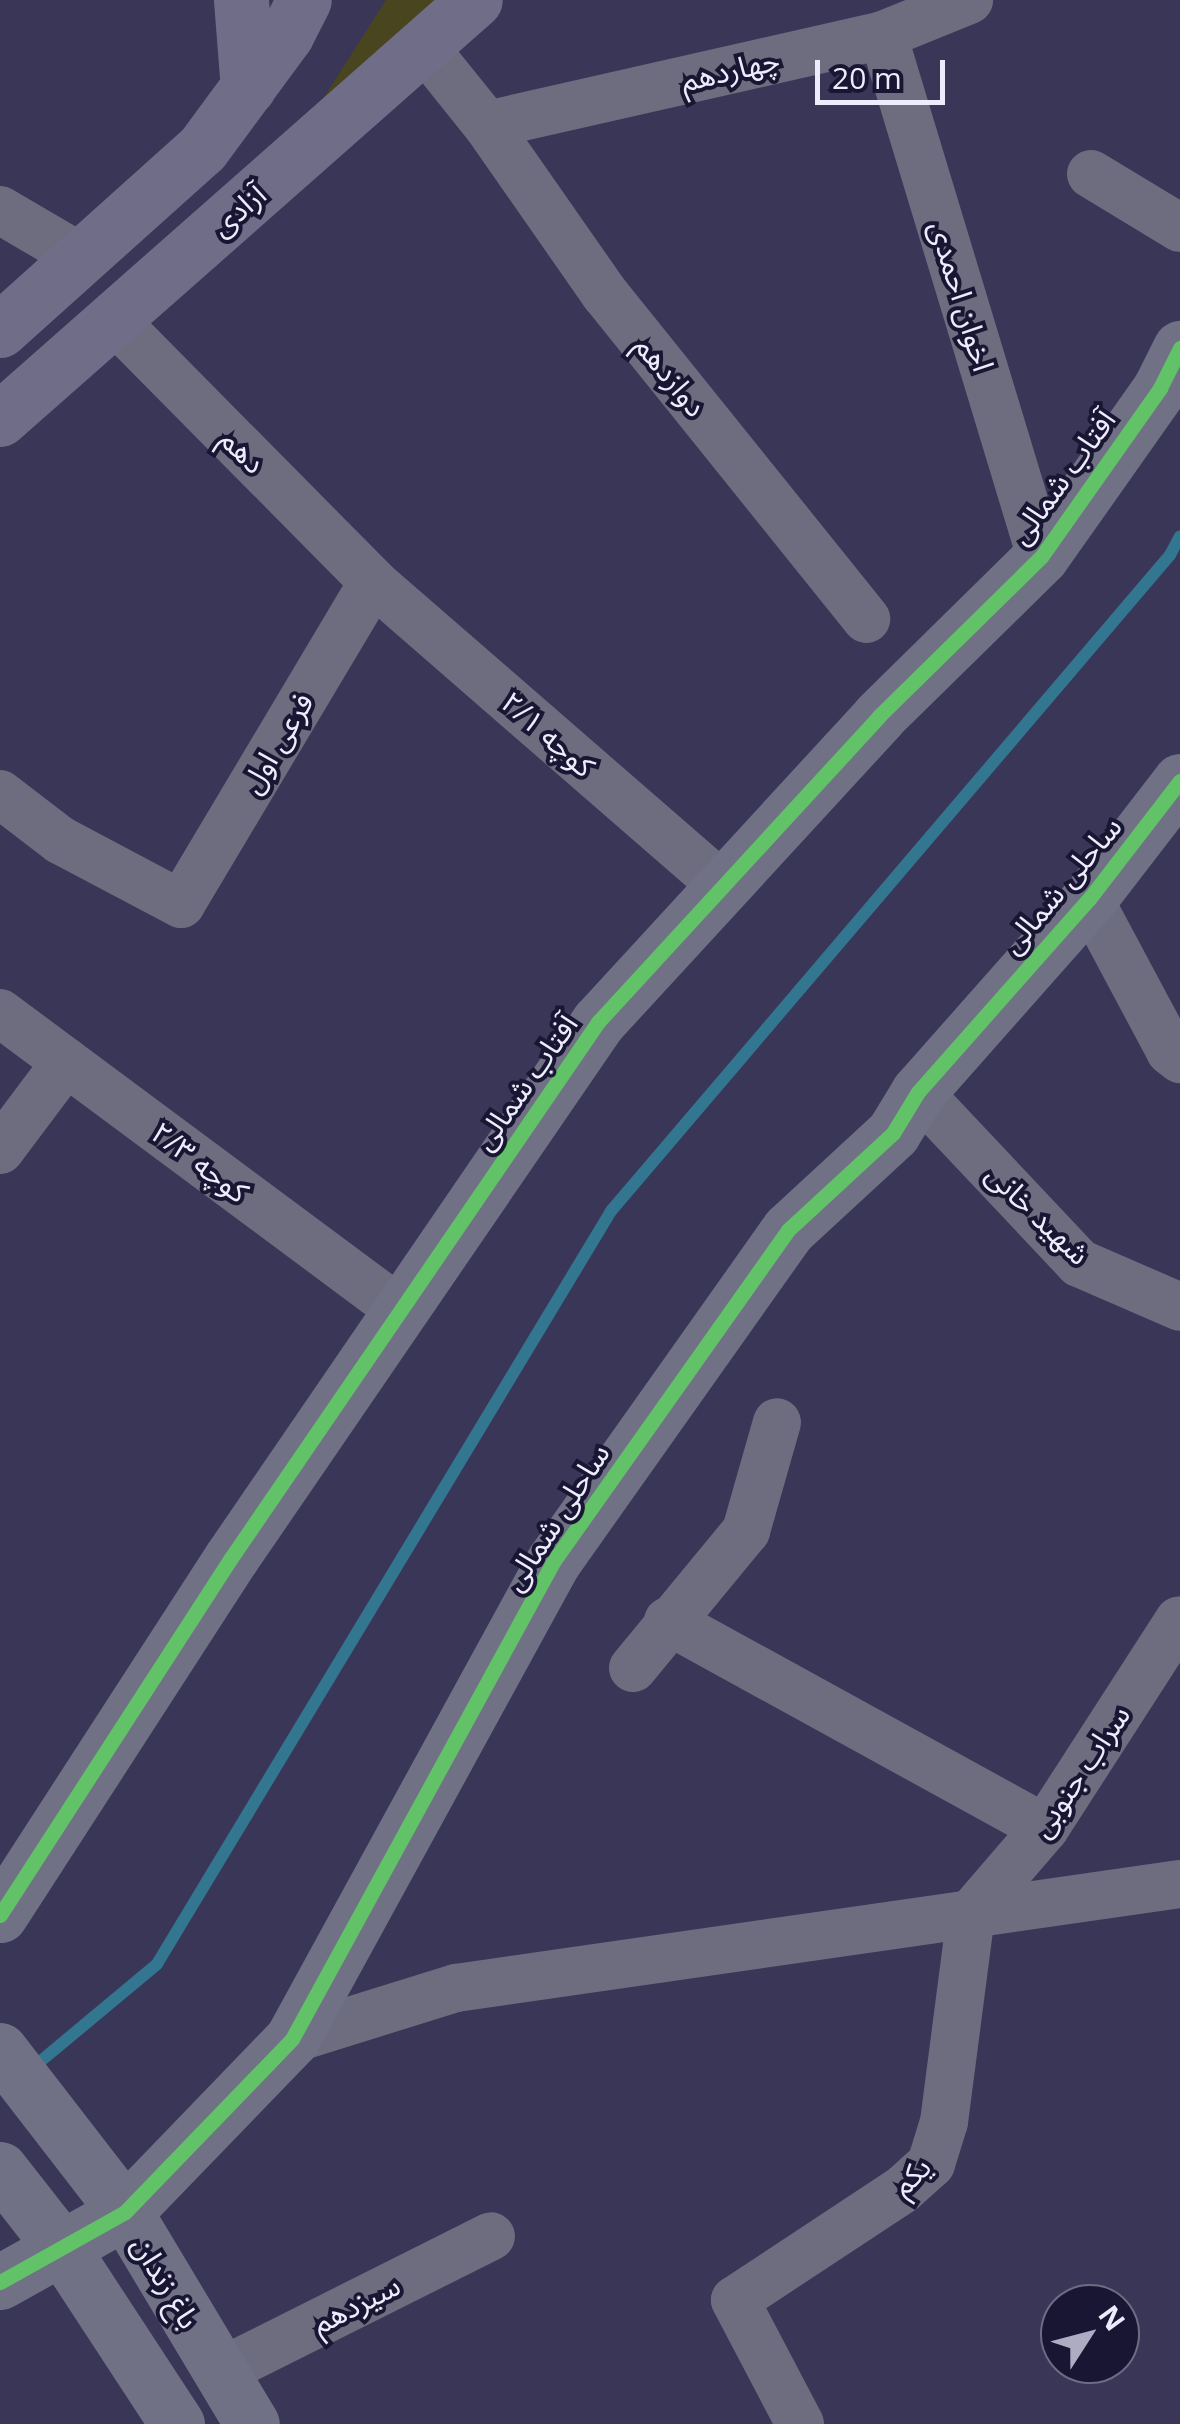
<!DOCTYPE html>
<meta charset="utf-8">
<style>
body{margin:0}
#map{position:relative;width:1180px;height:2424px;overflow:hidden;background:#3a3658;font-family:"Open Sans","Noto Sans Arabic",sans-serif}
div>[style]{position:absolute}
.green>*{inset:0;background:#49451e}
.stream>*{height:12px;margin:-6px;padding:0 6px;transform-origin:6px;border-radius:6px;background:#327690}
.street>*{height:48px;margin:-24px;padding:0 24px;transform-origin:24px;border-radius:24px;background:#6e6d7f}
.secondary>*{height:55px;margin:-27.5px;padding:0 27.5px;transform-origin:27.5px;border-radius:27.5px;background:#717186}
.primary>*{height:55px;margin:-27.5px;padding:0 27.5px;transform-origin:27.5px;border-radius:27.5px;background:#706d88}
.cycleway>*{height:15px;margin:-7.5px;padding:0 7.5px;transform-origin:7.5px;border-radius:7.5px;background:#61c268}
span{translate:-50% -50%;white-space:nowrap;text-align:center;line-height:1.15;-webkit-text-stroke:8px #191633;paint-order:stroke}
.street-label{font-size:30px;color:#ececfc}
.north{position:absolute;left:1040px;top:2284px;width:100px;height:100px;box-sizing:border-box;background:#191633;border:2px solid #6d6c83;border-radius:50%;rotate:54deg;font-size:28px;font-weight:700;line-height:40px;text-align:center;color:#ececfc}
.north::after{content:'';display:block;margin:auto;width:35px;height:45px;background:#aeacc3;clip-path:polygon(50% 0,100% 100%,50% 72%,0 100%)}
.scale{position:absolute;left:815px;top:60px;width:130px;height:45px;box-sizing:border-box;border:5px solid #ececfc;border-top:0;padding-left:12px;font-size:30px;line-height:35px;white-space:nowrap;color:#ececfc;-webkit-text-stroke:8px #191633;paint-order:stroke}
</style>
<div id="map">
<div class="green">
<i style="clip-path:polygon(386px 0,437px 0,317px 108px)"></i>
</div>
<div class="stream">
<i style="left:30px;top:2070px;width:165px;rotate:-39.8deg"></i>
<i style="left:157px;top:1964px;width:879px;rotate:-58.91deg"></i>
<i style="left:611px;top:1211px;width:862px;rotate:-49.56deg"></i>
<i style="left:1170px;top:555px;width:21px;rotate:-62deg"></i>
</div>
<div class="street">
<i style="left:883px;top:35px;width:545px;rotate:73.16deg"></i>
<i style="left:425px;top:48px;width:99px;rotate:51.2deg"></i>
<i style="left:487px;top:125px;width:206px;rotate:55.1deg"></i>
<i style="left:605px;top:294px;width:417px;rotate:51.2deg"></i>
<i style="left:487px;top:125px;width:406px;rotate:-12.8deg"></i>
<i style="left:883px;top:35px;width:93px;rotate:-22.1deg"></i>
<i style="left:1091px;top:174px;width:104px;rotate:31.2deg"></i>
<i style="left:0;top:210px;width:95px;rotate:30.3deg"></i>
<i style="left:113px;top:319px;width:370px;rotate:45.3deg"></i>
<i style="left:373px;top:582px;width:464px;rotate:41deg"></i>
<i style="left:0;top:794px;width:76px;rotate:37.5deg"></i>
<i style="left:60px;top:840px;width:137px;rotate:27.9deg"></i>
<i style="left:181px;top:904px;width:375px;rotate:-59.2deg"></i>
<i style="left:1089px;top:899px;width:172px;rotate:61.9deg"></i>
<i style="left:1170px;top:1051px;width:13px;rotate:39deg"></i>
<i style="left:0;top:1013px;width:500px;rotate:36.6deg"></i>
<i style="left:918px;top:1092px;width:235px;rotate:46.7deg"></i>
<i style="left:1079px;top:1263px;width:110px;rotate:23.5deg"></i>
<i style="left:0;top:1150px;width:110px;rotate:-53.1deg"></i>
<i style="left:668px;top:1621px;width:430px;rotate:28.8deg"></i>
<i style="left:633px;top:1668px;width:178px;rotate:-50.5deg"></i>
<i style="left:746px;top:1531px;width:113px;rotate:-74.1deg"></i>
<i style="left:292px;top:2039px;width:172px;rotate:-17.3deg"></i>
<i style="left:456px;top:1988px;width:731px;rotate:-8.17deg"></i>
<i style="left:220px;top:2372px;width:303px;rotate:-26.6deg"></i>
<i style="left:800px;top:2424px;width:140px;rotate:-117.7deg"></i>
<i style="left:735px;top:2300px;width:200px;rotate:-33.4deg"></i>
<i style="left:902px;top:2190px;width:39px;rotate:-42deg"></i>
<i style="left:931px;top:2164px;width:44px;rotate:-72.8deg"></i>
<i style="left:944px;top:2122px;width:210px;rotate:-82.6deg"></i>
<i style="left:971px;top:1914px;width:113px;rotate:-49.3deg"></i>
<i style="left:1045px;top:1828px;width:247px;rotate:-57.2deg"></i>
</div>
<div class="secondary">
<i style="left:0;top:1915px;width:425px;rotate:-57.1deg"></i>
<i style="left:231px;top:1558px;width:650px;rotate:-55.6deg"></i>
<i style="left:598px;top:1022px;width:415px;rotate:-47.4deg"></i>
<i style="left:879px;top:716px;width:227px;rotate:-44.5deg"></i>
<i style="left:1041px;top:557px;width:207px;rotate:-54.8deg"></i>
<i style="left:1160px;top:388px;width:45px;rotate:-63.4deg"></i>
<i style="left:0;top:2050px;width:205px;rotate:52.3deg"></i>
<i style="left:125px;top:2212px;width:247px;rotate:59.1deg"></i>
<i style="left:0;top:2169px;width:100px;rotate:51.9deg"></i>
<i style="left:62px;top:2248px;width:210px;rotate:56.8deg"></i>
<i style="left:0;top:2282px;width:143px;rotate:-29.2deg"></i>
<i style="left:125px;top:2212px;width:240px;rotate:-46deg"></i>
<i style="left:292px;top:2039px;width:544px;rotate:-61.31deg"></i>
<i style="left:553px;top:1562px;width:407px;rotate:-54.7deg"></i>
<i style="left:788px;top:1230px;width:143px;rotate:-42.7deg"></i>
<i style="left:893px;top:1133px;width:48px;rotate:-58.6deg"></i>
<i style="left:918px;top:1092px;width:258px;rotate:-48.5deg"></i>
<i style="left:1089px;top:899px;width:149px;rotate:-52.4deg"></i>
</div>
<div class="primary">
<i style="left:241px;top:0;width:88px;rotate:85.5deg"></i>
<i style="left:0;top:330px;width:271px;rotate:-41.9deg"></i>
<i style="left:202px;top:149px;width:142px;rotate:-53.6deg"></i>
<i style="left:286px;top:35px;width:39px;rotate:-63deg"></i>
<i style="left:0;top:419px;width:633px;rotate:-41.42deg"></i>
</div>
<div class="cycleway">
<i style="left:0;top:1915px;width:425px;rotate:-57.1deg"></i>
<i style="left:231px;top:1558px;width:650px;rotate:-55.6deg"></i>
<i style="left:598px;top:1022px;width:415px;rotate:-47.4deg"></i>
<i style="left:879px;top:716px;width:227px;rotate:-44.5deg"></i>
<i style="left:1041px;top:557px;width:207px;rotate:-54.8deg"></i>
<i style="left:1160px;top:388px;width:45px;rotate:-63.4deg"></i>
<i style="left:0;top:2282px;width:143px;rotate:-29.2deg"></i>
<i style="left:125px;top:2212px;width:240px;rotate:-46deg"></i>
<i style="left:292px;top:2039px;width:544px;rotate:-61.31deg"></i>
<i style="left:553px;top:1562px;width:407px;rotate:-54.7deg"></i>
<i style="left:788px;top:1230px;width:143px;rotate:-42.7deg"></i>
<i style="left:893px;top:1133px;width:48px;rotate:-58.6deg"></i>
<i style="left:918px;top:1092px;width:258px;rotate:-48.5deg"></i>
<i style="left:1089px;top:899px;width:149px;rotate:-52.4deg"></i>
</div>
<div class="street-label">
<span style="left:730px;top:70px;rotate:-13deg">چهاردهم</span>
<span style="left:238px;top:210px;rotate:-41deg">آزادی</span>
<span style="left:962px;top:296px;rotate:73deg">اخوان احمدی</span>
<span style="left:671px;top:376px;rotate:51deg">دوازدهم</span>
<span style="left:243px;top:451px;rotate:45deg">دهم</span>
<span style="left:1062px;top:477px;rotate:-54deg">آفتاب شمالی</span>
<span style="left:548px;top:734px;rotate:41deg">کوچه ۲/۱</span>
<span style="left:277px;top:743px;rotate:-59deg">فرعی اول</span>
<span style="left:1061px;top:885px;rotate:-50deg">ساحلی شمالی</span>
<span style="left:525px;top:1082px;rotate:-55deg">آفتاب شمالی</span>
<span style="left:200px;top:1162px;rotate:37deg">کوچه ۲/۳</span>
<span style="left:1038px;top:1214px;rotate:44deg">شهید خانی</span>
<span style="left:556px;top:1517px;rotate:-57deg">ساحلی شمالی</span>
<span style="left:1080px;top:1771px;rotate:-56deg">سراب جنوبی</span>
<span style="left:911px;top:2176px;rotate:-45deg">یکم</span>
<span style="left:166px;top:2282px;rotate:59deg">باغ زندان</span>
<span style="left:356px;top:2304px;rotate:-27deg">سیزدهم</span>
</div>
<div class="north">N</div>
<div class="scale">20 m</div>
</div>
